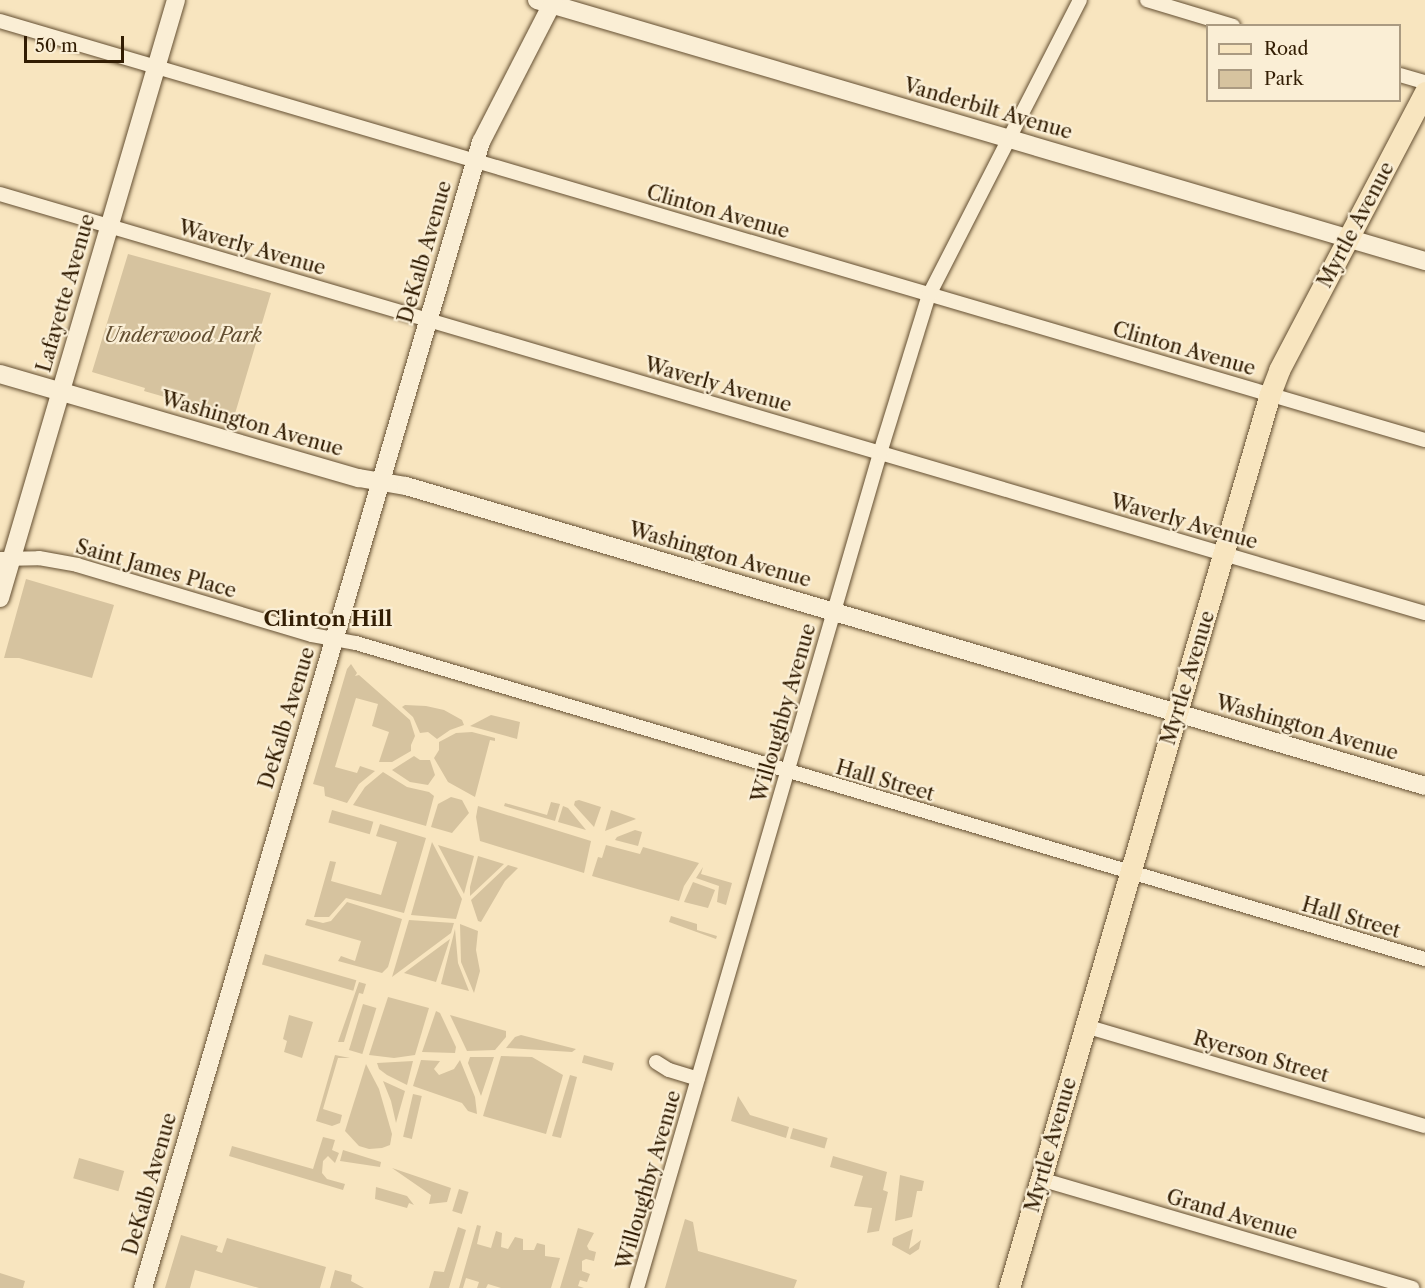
<!DOCTYPE html>
<style>
body{margin:0}
#map{position:relative;width:1425px;height:1288px;overflow:hidden;background:#f8e5bf;font-family:"Libre Caslon Text",serif}
div>[style]{position:absolute}
.green>*{inset:0;background:#d6c39f;transform-origin:0 0}
.roads{filter:drop-shadow(0 0 2px #644f32) drop-shadow(0 0 2px #644f32)}
.minor>*{height:14px;margin:-7px;padding:0 7px;transform-origin:7px;border-radius:7px;background:#faeed5}
.secondary>*{height:18px;margin:-9px;padding:0 9px;transform-origin:9px;border-radius:9px;background:#faeed5}
.primary>*{height:21px;margin:-10.5px;padding:0 10.5px;transform-origin:10.5px;border-radius:10.5px;background:#f8e5bf}
span{translate:-50% -50%;white-space:nowrap;text-align:center;line-height:1.15;-webkit-text-stroke:4.5px #faeed5;paint-order:stroke}
.street-label{font-size:20px;color:#321d03}
.park-label{font-size:20px;color:#634f32;font-style:italic}
.neighbourhood-label{font-size:21px;color:#321d03;font-weight:700}
.legend{position:absolute;left:1206px;top:24px;width:195px;height:78px;box-sizing:border-box;background:#faeed5;border:2px solid #aa9a81;margin:0;padding:8px 10px;list-style:none;font-size:18px;color:#321d03}
.legend li{display:flex;align-items:center;gap:12px;height:30px}
.legend b{width:30px;border:2px solid #aa9a81}
.scale{position:absolute;left:24px;top:36px;width:100px;height:27px;box-sizing:border-box;border:3px solid #321d03;border-top:0;padding-left:8px;font-size:18px;line-height:21px;white-space:nowrap;color:#321d03;-webkit-text-stroke:4px #faeed5;paint-order:stroke}
</style>
<div id="map">
<div class="green">
<i style="clip-path:polygon(128px 254px,271px 293px,234px 417px,144px 391px,145px 388px,92px 372px)"></i>
<i style="clip-path:polygon(26px 579px,114px 605px,92px 678px,19px 658px,4px 658px)"></i>
<i style="clip-path:polygon(351px 664px,357px 673px,355px 676px,359px 675px,410px 720px,415px 736px,411px 745px,411px 751px,392px 762px,379px 762px,389px 732px,372px 726px,378px 704px,356px 698px,335px 767px,357px 773px,360px 766px,375px 771px,359px 784px,347px 803px,325px 796px,324px 787px,313px 784px,347px 669px)"></i>
<i style="clip-path:polygon(405px 705px,426px 706px,444px 710px,462px 720px,464px 725px,450px 730px,437px 739px,428px 732px,420px 733px,413px 717px,402px 707px)"></i>
<i style="clip-path:polygon(491px 715px,520px 722px,517px 739px,470px 726px)"></i>
<i style="clip-path:polygon(472px 732px,495px 738px,495px 741px,490px 740px,475px 797px,448px 782px,434px 758px,439px 750px,439px 742px,456px 733px)"></i>
<i style="clip-path:polygon(414px 756px,420px 760px,430px 760px,435px 775px,428px 785px,410px 782px,392px 770px)"></i>
<i style="clip-path:polygon(383px 772px,407px 787px,429px 792px,434px 796px,426px 826px,353px 805px,365px 787px)"></i>
<i style="clip-path:polygon(451px 797px,462px 800px,469px 813px,452px 833px,431px 827px,438px 804px)"></i>
<i style="clip-path:polygon(579px 800px,601px 807px,594px 827px,574px 805px,575px 801px)"></i>
<i style="clip-path:polygon(551px 802px,560px 804px,555px 821px,504px 806px,505px 803px,547px 815px)"></i>
<i style="clip-path:polygon(478px 806px,591px 841px,584px 873px,480px 841px,476px 817px)"></i>
<i style="clip-path:polygon(563px 806px,568px 808px,586px 830px,558px 822px)"></i>
<i style="left:332px;top:810px;width:43px;height:13px;rotate:16deg"></i>
<i style="clip-path:polygon(611px 810px,634px 818px,636px 819px,605px 831px)"></i>
<i style="clip-path:polygon(380px 824px,426px 838px,404px 913px,346px 898px,329px 917px,314px 917px,330px 861px,336px 862px,331px 881px,381px 895px,397px 842px,376px 836px)"></i>
<i style="clip-path:polygon(635px 830px,642px 832px,638px 846px,615px 840px,617px 837px)"></i>
<i style="clip-path:polygon(432px 842px,462px 899px,456px 919px,411px 915px)"></i>
<i style="clip-path:polygon(438px 845px,474px 856px,464px 894px)"></i>
<i style="clip-path:polygon(606px 845px,640px 854px,643px 847px,699px 863px,684px 886px,679px 901px,592px 876px,598px 857px,602px 858px)"></i>
<i style="clip-path:polygon(478px 856px,504px 864px,470px 896px,470px 887px)"></i>
<i style="clip-path:polygon(508px 865px,518px 868px,505px 881px,481px 922px,478px 921px,471px 900px)"></i>
<i style="clip-path:polygon(703px 867px,701px 874px,732px 883px,726px 905px,717px 902px,719px 886px,696px 878px)"></i>
<i style="clip-path:polygon(693px 882px,715px 890px,708px 908px,684px 902px)"></i>
<i style="clip-path:polygon(347px 902px,402px 919px,388px 967px,382px 973px,338px 961px,341px 956px,355px 961px,361px 941px,305px 925px,307px 919px,323px 923px,331px 921px)"></i>
<i style="clip-path:polygon(671px 916px,697px 924px,697px 930px,717px 936px,716px 939px,669px 922px)"></i>
<i style="clip-path:polygon(409px 920px,454px 923px,451px 933px,392px 977px)"></i>
<i style="clip-path:polygon(460px 924px,478px 931px,476px 950px,480px 971px,474px 993px,461px 962px)"></i>
<i style="clip-path:polygon(455px 929px,458px 963px,469px 991px,441px 984px)"></i>
<i style="clip-path:polygon(450px 939px,436px 982px,404px 973px)"></i>
<i style="left:265px;top:954px;width:95px;height:11px;rotate:16deg"></i>
<i style="clip-path:polygon(359px 982px,366px 984px,363px 994px,359px 993px,344px 1042px,338px 1042px)"></i>
<i style="clip-path:polygon(388px 997px,429px 1008px,415px 1055px,394px 1058px,369px 1055px)"></i>
<i style="left:363px;top:1004px;width:14px;height:48px;rotate:17deg"></i>
<i style="clip-path:polygon(436px 1011px,440px 1013px,456px 1047px,455px 1053px,422px 1052px)"></i>
<i style="clip-path:polygon(289px 1015px,313px 1022px,302px 1058px,284px 1052px,287px 1041px,283px 1039px)"></i>
<i style="clip-path:polygon(450px 1015px,506px 1031px,506px 1037px,495px 1050px,467px 1051px)"></i>
<i style="clip-path:polygon(521px 1035px,576px 1049px,572px 1052px,506px 1048px,515px 1037px)"></i>
<i style="clip-path:polygon(335px 1055px,350px 1058px,338px 1058px,323px 1109px,342px 1115px,340px 1123px,332px 1126px,316px 1121px)"></i>
<i style="left:584px;top:1055px;width:31px;height:8px;rotate:15deg"></i>
<i style="clip-path:polygon(501px 1056px,532px 1057px,563px 1075px,546px 1134px,483px 1116px)"></i>
<i style="clip-path:polygon(470px 1057px,494px 1057px,481px 1096px,468px 1063px)"></i>
<i style="clip-path:polygon(421px 1060px,440px 1061px,434px 1069px,439px 1075px,454px 1069px,460px 1060px,475px 1097px,477px 1114px,468px 1111px,462px 1103px,413px 1086px)"></i>
<i style="clip-path:polygon(413px 1061px,407px 1085px,387px 1075px,379px 1069px,377px 1063px)"></i>
<i style="clip-path:polygon(366px 1064px,379px 1089px,392px 1134px,390px 1145px,382px 1148px,369px 1149px,359px 1146px,345px 1131px)"></i>
<i style="clip-path:polygon(570px 1075px,577px 1077px,561px 1138px,552px 1136px)"></i>
<i style="clip-path:polygon(383px 1081px,405px 1091px,396px 1123px,391px 1101px)"></i>
<i style="left:413px;top:1094px;width:9px;height:44px;rotate:13deg"></i>
<i style="clip-path:polygon(738px 1096px,750px 1115px,789px 1127px,786px 1138px,731px 1121px)"></i>
<i style="left:793px;top:1128px;width:36px;height:11px;rotate:16deg"></i>
<i style="clip-path:polygon(323px 1137px,335px 1140px,332px 1150px,339px 1153px,335px 1163px,328px 1156px,323px 1161px,322px 1173px,327px 1179px,345px 1184px,343px 1190px,229px 1156px,232px 1146px,313px 1169px)"></i>
<i style="clip-path:polygon(343px 1150px,381px 1162px,380px 1167px,340px 1161px)"></i>
<i style="clip-path:polygon(833px 1156px,887px 1172px,883px 1190px,888px 1192px,879px 1231px,867px 1233px,872px 1208px,854px 1206px,863px 1176px,830px 1167px)"></i>
<i style="left:79px;top:1158px;width:47px;height:21px;rotate:16deg"></i>
<i style="clip-path:polygon(392px 1168px,451px 1188px,447px 1202px,429px 1204px,431px 1195px)"></i>
<i style="clip-path:polygon(900px 1175px,924px 1181px,922px 1191px,917px 1191px,912px 1217px,895px 1221px)"></i>
<i style="clip-path:polygon(376px 1187px,407px 1196px,414px 1205px,409px 1203px,407px 1208px,375px 1199px)"></i>
<i style="left:459px;top:1189px;width:10px;height:23px;rotate:17deg"></i>
<i style="clip-path:polygon(685px 1219px,693px 1222px,698px 1251px,797px 1280px,794px 1288px,665px 1288px)"></i>
<i style="clip-path:polygon(477px 1225px,481px 1226px,477px 1244px,491px 1248px,496px 1231px,502px 1233px,501px 1247px,508px 1249px,515px 1237px,523px 1239px,523px 1250px,534px 1250px,537px 1243px,545px 1245px,545px 1256px,560px 1258px,551px 1288px,501px 1288px,488px 1284px,486px 1288px,477px 1288px,479px 1282px,466px 1278px,463px 1288px,459px 1288px)"></i>
<i style="clip-path:polygon(458px 1227px,466px 1230px,449px 1288px,429px 1288px,434px 1271px,444px 1272px)"></i>
<i style="clip-path:polygon(578px 1228px,594px 1233px,587px 1246px,589px 1250px,596px 1252px,594px 1261px,586px 1259px,582px 1261px,582px 1271px,590px 1274px,587px 1282px,580px 1280px,578px 1286px,584px 1288px,560px 1288px)"></i>
<i style="clip-path:polygon(913px 1229px,909px 1249px,921px 1240px,919px 1249px,910px 1255px,892px 1245px,893px 1238px)"></i>
<i style="clip-path:polygon(181px 1235px,218px 1246px,216px 1251px,222px 1253px,227px 1238px,326px 1267px,320px 1288px,259px 1288px,195px 1270px,190px 1288px,165px 1288px)"></i>
<i style="clip-path:polygon(335px 1270px,352px 1275px,351px 1281px,364px 1288px,330px 1288px)"></i>
<i style="clip-path:polygon(0 1273px,25px 1281px,23px 1288px,0 1288px)"></i>
</div>
<div class="roads">
<div class="minor">
<i style="left:1147px;top:0;width:90px;rotate:16.8deg"></i>
<i style="left:0;top:21px;width:1485px;rotate:16.39deg"></i>
<i style="left:1400px;top:75px;width:26px;rotate:16deg"></i>
<i style="left:0;top:194px;width:1485px;rotate:16.39deg"></i>
<i style="left:0;top:559px;width:39px;rotate:-1deg"></i>
<i style="left:39px;top:558px;width:39px;rotate:10deg"></i>
<i style="left:77px;top:565px;width:245px;rotate:16.6deg"></i>
<i style="left:312px;top:635px;width:45px;rotate:10.3deg"></i>
<i style="left:356px;top:643px;width:1115px;rotate:16.47deg"></i>
<i style="left:1085px;top:1026px;width:354px;rotate:16.4deg"></i>
<i style="left:656px;top:1062px;width:15px;rotate:32deg"></i>
<i style="left:669px;top:1070px;width:30px;rotate:17deg"></i>
<i style="left:1040px;top:1179px;width:388px;rotate:16.3deg"></i>
<i style="left:637px;top:1288px;width:870px;rotate:-73.77deg"></i>
<i style="left:880px;top:453px;width:165px;rotate:-72.8deg"></i>
<i style="left:929px;top:295px;width:331px;rotate:-62.9deg"></i>
</div>
<div class="secondary">
<i style="left:537px;top:0;width:926px;rotate:16.38deg"></i>
<i style="left:0;top:374px;width:374px;rotate:16.2deg"></i>
<i style="left:359px;top:478px;width:48px;rotate:9.7deg"></i>
<i style="left:406px;top:486px;width:1062px;rotate:16.4deg"></i>
<i style="left:0;top:598px;width:623px;rotate:-73.6deg"></i>
<i style="left:143px;top:1288px;width:1195px;rotate:-73.57deg"></i>
<i style="left:481px;top:142px;width:160px;rotate:-62.8deg"></i>
</div>
<div class="primary">
<i style="left:1009px;top:1288px;width:931px;rotate:-73.73deg"></i>
<i style="left:1270px;top:394px;width:26px;rotate:-69deg"></i>
<i style="left:1279px;top:370px;width:314px;rotate:-62.3deg"></i>
</div>
</div>
<div class="street-label">
<span style="left:988px;top:109px;rotate:16deg">Vanderbilt Avenue</span>
<span style="left:718px;top:212px;rotate:16deg">Clinton Avenue</span>
<span style="left:1356px;top:225px;rotate:-62deg">Myrtle Avenue</span>
<span style="left:252px;top:248px;rotate:16deg">Waverly Avenue</span>
<span style="left:425px;top:252px;rotate:-74deg">DeKalb Avenue</span>
<span style="left:66px;top:293px;rotate:-74deg">Lafayette Avenue</span>
<span style="left:1184px;top:349px;rotate:16deg">Clinton Avenue</span>
<span style="left:718px;top:385px;rotate:16deg">Waverly Avenue</span>
<span style="left:252px;top:424px;rotate:16deg">Washington Avenue</span>
<span style="left:1184px;top:522px;rotate:16deg">Waverly Avenue</span>
<span style="left:720px;top:555px;rotate:16deg">Washington Avenue</span>
<span style="left:156px;top:569px;rotate:16deg">Saint James Place</span>
<span style="left:1188px;top:678px;rotate:-73deg">Myrtle Avenue</span>
<span style="left:784px;top:713px;rotate:-74deg">Willoughby Avenue</span>
<span style="left:287px;top:718px;rotate:-73deg">DeKalb Avenue</span>
<span style="left:1307px;top:728px;rotate:16deg">Washington Avenue</span>
<span style="left:885px;top:781px;rotate:16deg">Hall Street</span>
<span style="left:1351px;top:918px;rotate:16deg">Hall Street</span>
<span style="left:1261px;top:1057px;rotate:16deg">Ryerson Street</span>
<span style="left:1051px;top:1145px;rotate:-74deg">Myrtle Avenue</span>
<span style="left:649px;top:1180px;rotate:-74deg">Willoughby Avenue</span>
<span style="left:150px;top:1184px;rotate:-74deg">DeKalb Avenue</span>
<span style="left:1232px;top:1215px;rotate:16deg">Grand Avenue</span>
</div>
<div class="park-label">
<span style="left:183px;top:335px">Underwood Park</span>
</div>
<div class="neighbourhood-label">
<span style="left:328px;top:619px">Clinton Hill</span>
</div>
<ul class="legend">
<li><b style="height:8px;background:#f8e5bf"></b>Road</li>
<li><b style="height:16px;background:#d6c39f"></b>Park</li>
</ul>
<div class="scale">50 m</div>
</div>
